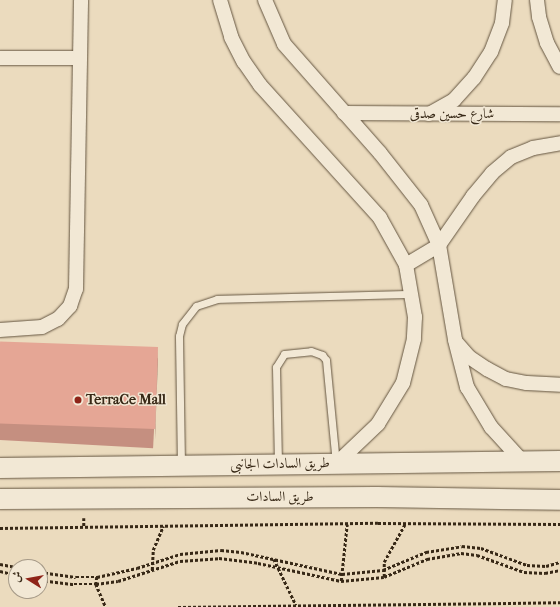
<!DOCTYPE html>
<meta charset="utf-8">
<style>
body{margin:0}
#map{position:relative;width:560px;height:607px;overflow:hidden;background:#ebdbbe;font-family:"IM FELL French Canon",Amiri,serif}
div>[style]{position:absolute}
.path>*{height:2.5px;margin-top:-1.25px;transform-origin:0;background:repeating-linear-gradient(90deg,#372816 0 3px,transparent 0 5px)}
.roads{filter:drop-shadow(0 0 1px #645540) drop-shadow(0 0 1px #645540)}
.lane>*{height:7px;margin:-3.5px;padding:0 3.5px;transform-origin:3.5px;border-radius:3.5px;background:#f2e8d5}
.street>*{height:14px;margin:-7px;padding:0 7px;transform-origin:7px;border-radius:7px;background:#f2e8d5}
.secondary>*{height:20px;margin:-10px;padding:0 10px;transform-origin:10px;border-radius:10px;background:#f2e8d5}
.wall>*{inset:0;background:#c58f80;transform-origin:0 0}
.shaded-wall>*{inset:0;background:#a07468}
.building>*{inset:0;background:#e5a695;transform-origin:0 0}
.dots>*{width:11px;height:11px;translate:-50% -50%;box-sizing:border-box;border:2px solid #f2e8d5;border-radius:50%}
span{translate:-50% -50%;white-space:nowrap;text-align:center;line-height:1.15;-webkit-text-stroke:3px #f2e8d5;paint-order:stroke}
.street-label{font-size:14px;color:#372816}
.poi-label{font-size:14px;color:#372816;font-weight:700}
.left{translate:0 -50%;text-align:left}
.north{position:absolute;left:8px;top:559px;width:40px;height:40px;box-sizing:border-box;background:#f2e8d5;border:1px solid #a79b89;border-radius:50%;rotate:281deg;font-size:11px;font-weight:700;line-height:16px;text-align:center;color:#372816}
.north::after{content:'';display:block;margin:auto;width:14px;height:18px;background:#8f2418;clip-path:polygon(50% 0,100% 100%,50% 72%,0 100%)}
</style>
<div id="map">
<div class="path">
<i style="left:84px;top:518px;width:9px;rotate:90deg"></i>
<i style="left:0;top:528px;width:378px;rotate:-0.8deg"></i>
<i style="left:378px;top:523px;width:182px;rotate:0.3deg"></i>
<i style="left:274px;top:559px;width:51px;rotate:64.4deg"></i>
<i style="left:0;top:564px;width:16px;rotate:11deg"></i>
<i style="left:152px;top:570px;width:20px;rotate:-87deg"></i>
<i style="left:153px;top:550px;width:26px;rotate:-67deg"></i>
<i style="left:0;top:571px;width:16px;rotate:14deg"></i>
<i style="left:40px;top:572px;width:36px;rotate:8deg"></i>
<i style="left:76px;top:577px;width:21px"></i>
<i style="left:97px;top:577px;width:41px;rotate:-12.7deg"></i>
<i style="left:137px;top:568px;width:45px;rotate:-18deg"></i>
<i style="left:180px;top:554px;width:41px;rotate:-5.6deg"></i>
<i style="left:221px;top:550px;width:20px;rotate:6deg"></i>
<i style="left:241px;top:552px;width:103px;rotate:12.3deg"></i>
<i style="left:342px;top:574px;width:41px;rotate:-5.6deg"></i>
<i style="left:383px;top:570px;width:47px;rotate:-22.7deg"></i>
<i style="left:426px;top:552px;width:36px;rotate:-9deg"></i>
<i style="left:462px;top:546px;width:19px;rotate:6deg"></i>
<i style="left:481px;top:548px;width:49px;rotate:20.3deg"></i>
<i style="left:527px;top:565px;width:19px;rotate:3deg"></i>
<i style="left:546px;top:566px;width:15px;rotate:-16deg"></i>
<i style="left:97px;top:577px;width:7px;rotate:98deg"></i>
<i style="left:96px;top:584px;width:25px;rotate:67deg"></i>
<i style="left:384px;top:577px;width:15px;rotate:-90deg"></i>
<i style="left:384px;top:562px;width:43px;rotate:-61.1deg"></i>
<i style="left:40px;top:580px;width:34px;rotate:7deg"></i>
<i style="left:74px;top:584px;width:22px"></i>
<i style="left:96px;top:584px;width:22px;rotate:-8deg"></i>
<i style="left:118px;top:581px;width:65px;rotate:-17.9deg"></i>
<i style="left:180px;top:561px;width:39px;rotate:-4deg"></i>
<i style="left:219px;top:558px;width:39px;rotate:7deg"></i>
<i style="left:258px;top:563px;width:85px;rotate:12.2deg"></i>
<i style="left:341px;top:581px;width:43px;rotate:-5.3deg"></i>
<i style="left:384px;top:577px;width:47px;rotate:-22.7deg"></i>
<i style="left:427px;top:559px;width:35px;rotate:-10deg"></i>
<i style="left:461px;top:553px;width:16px;rotate:7deg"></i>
<i style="left:477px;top:555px;width:50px;rotate:19.9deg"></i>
<i style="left:524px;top:572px;width:21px;rotate:3deg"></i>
<i style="left:545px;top:573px;width:15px;rotate:-11deg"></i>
<i style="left:341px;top:581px;width:57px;rotate:-84deg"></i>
<i style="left:178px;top:607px;width:382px;rotate:-0.7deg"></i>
</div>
<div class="roads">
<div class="lane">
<i style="left:278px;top:463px;width:96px;rotate:-91.2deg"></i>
<i style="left:276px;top:367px;width:15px;rotate:-58deg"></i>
<i style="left:284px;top:354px;width:27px;rotate:-6deg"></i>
<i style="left:311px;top:351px;width:12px;rotate:20deg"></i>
<i style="left:322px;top:355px;width:6px;rotate:51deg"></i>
<i style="left:326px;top:360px;width:103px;rotate:84.5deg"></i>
<i style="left:181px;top:465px;width:129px;rotate:-90.9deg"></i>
<i style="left:179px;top:336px;width:12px;rotate:-76deg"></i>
<i style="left:182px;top:324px;width:23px;rotate:-52deg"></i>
<i style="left:196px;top:306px;width:22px;rotate:-18deg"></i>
<i style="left:217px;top:299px;width:196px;rotate:-1.5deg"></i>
</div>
<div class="street">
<i style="left:220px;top:0;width:39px;rotate:73deg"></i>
<i style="left:231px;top:37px;width:28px;rotate:63deg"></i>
<i style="left:244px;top:62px;width:28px;rotate:55deg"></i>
<i style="left:260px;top:85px;width:179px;rotate:47.9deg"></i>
<i style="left:380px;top:218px;width:54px;rotate:61deg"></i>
<i style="left:406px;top:265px;width:53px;rotate:80.2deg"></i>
<i style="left:415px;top:317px;width:22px;rotate:93deg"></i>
<i style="left:414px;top:339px;width:45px;rotate:104deg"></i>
<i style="left:403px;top:383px;width:48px;rotate:121.4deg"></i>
<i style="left:378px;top:424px;width:58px;rotate:136.4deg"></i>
<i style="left:265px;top:0;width:48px;rotate:66.6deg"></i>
<i style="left:284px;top:44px;width:145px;rotate:48.6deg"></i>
<i style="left:380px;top:153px;width:66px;rotate:51.7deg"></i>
<i style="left:421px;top:205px;width:44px;rotate:65.8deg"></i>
<i style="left:439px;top:245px;width:96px;rotate:80.4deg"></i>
<i style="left:455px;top:340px;width:49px;rotate:75.7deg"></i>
<i style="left:467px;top:387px;width:47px;rotate:59deg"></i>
<i style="left:491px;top:427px;width:46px;rotate:47.6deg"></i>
<i style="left:537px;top:0;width:17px;rotate:83deg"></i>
<i style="left:539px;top:17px;width:27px;rotate:73deg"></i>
<i style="left:547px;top:43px;width:27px;rotate:62deg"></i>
<i style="left:0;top:58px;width:80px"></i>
<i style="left:344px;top:113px;width:216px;rotate:0.3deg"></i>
<i style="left:429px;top:114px;width:29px;rotate:-29deg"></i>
<i style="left:454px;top:100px;width:30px;rotate:-48deg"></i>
<i style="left:474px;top:78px;width:31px;rotate:-57deg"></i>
<i style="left:491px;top:52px;width:31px;rotate:-69deg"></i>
<i style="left:502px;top:23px;width:23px;rotate:-83deg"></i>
<i style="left:406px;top:265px;width:39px;rotate:-31deg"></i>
<i style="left:439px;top:245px;width:60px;rotate:-55.2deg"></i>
<i style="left:473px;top:196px;width:30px;rotate:-50deg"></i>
<i style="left:492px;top:173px;width:25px;rotate:-40deg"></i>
<i style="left:511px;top:157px;width:24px;rotate:-22deg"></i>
<i style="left:533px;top:148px;width:27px;rotate:-10deg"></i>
<i style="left:0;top:330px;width:42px;rotate:-4.1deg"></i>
<i style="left:42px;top:327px;width:18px;rotate:-27deg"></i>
<i style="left:58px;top:319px;width:18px;rotate:-47deg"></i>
<i style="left:70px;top:306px;width:18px;rotate:-71deg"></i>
<i style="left:76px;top:289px;width:289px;rotate:-89deg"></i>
<i style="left:456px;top:342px;width:20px;rotate:49deg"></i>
<i style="left:469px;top:357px;width:22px;rotate:34deg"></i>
<i style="left:487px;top:369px;width:21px;rotate:28deg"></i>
<i style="left:506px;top:379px;width:21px;rotate:11deg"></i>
<i style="left:527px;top:383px;width:33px;rotate:3deg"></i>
</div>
<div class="secondary">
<i style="left:0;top:468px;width:560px;rotate:-0.72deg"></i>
<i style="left:0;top:499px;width:377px;rotate:-0.3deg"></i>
<i style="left:377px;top:497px;width:183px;rotate:0.9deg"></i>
</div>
</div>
<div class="wall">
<i style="left:0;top:350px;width:158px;height:90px;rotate:3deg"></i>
</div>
<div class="shaded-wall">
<i style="clip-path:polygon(158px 347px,158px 358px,155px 439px,155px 429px)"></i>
</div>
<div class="building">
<i style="left:158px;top:347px;width:82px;height:158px;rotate:92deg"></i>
</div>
<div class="dots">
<i style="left:78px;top:400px;background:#8f2418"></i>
</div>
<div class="street-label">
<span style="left:452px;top:114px">شارع حسين صدقى</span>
<span style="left:280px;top:464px;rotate:-1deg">طريق السادات الجانبى</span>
<span style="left:280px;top:497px">طريق السادات</span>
</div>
<div class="poi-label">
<span class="left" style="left:86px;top:400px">TerraCe Mall</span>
</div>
<div class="north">ش</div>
</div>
